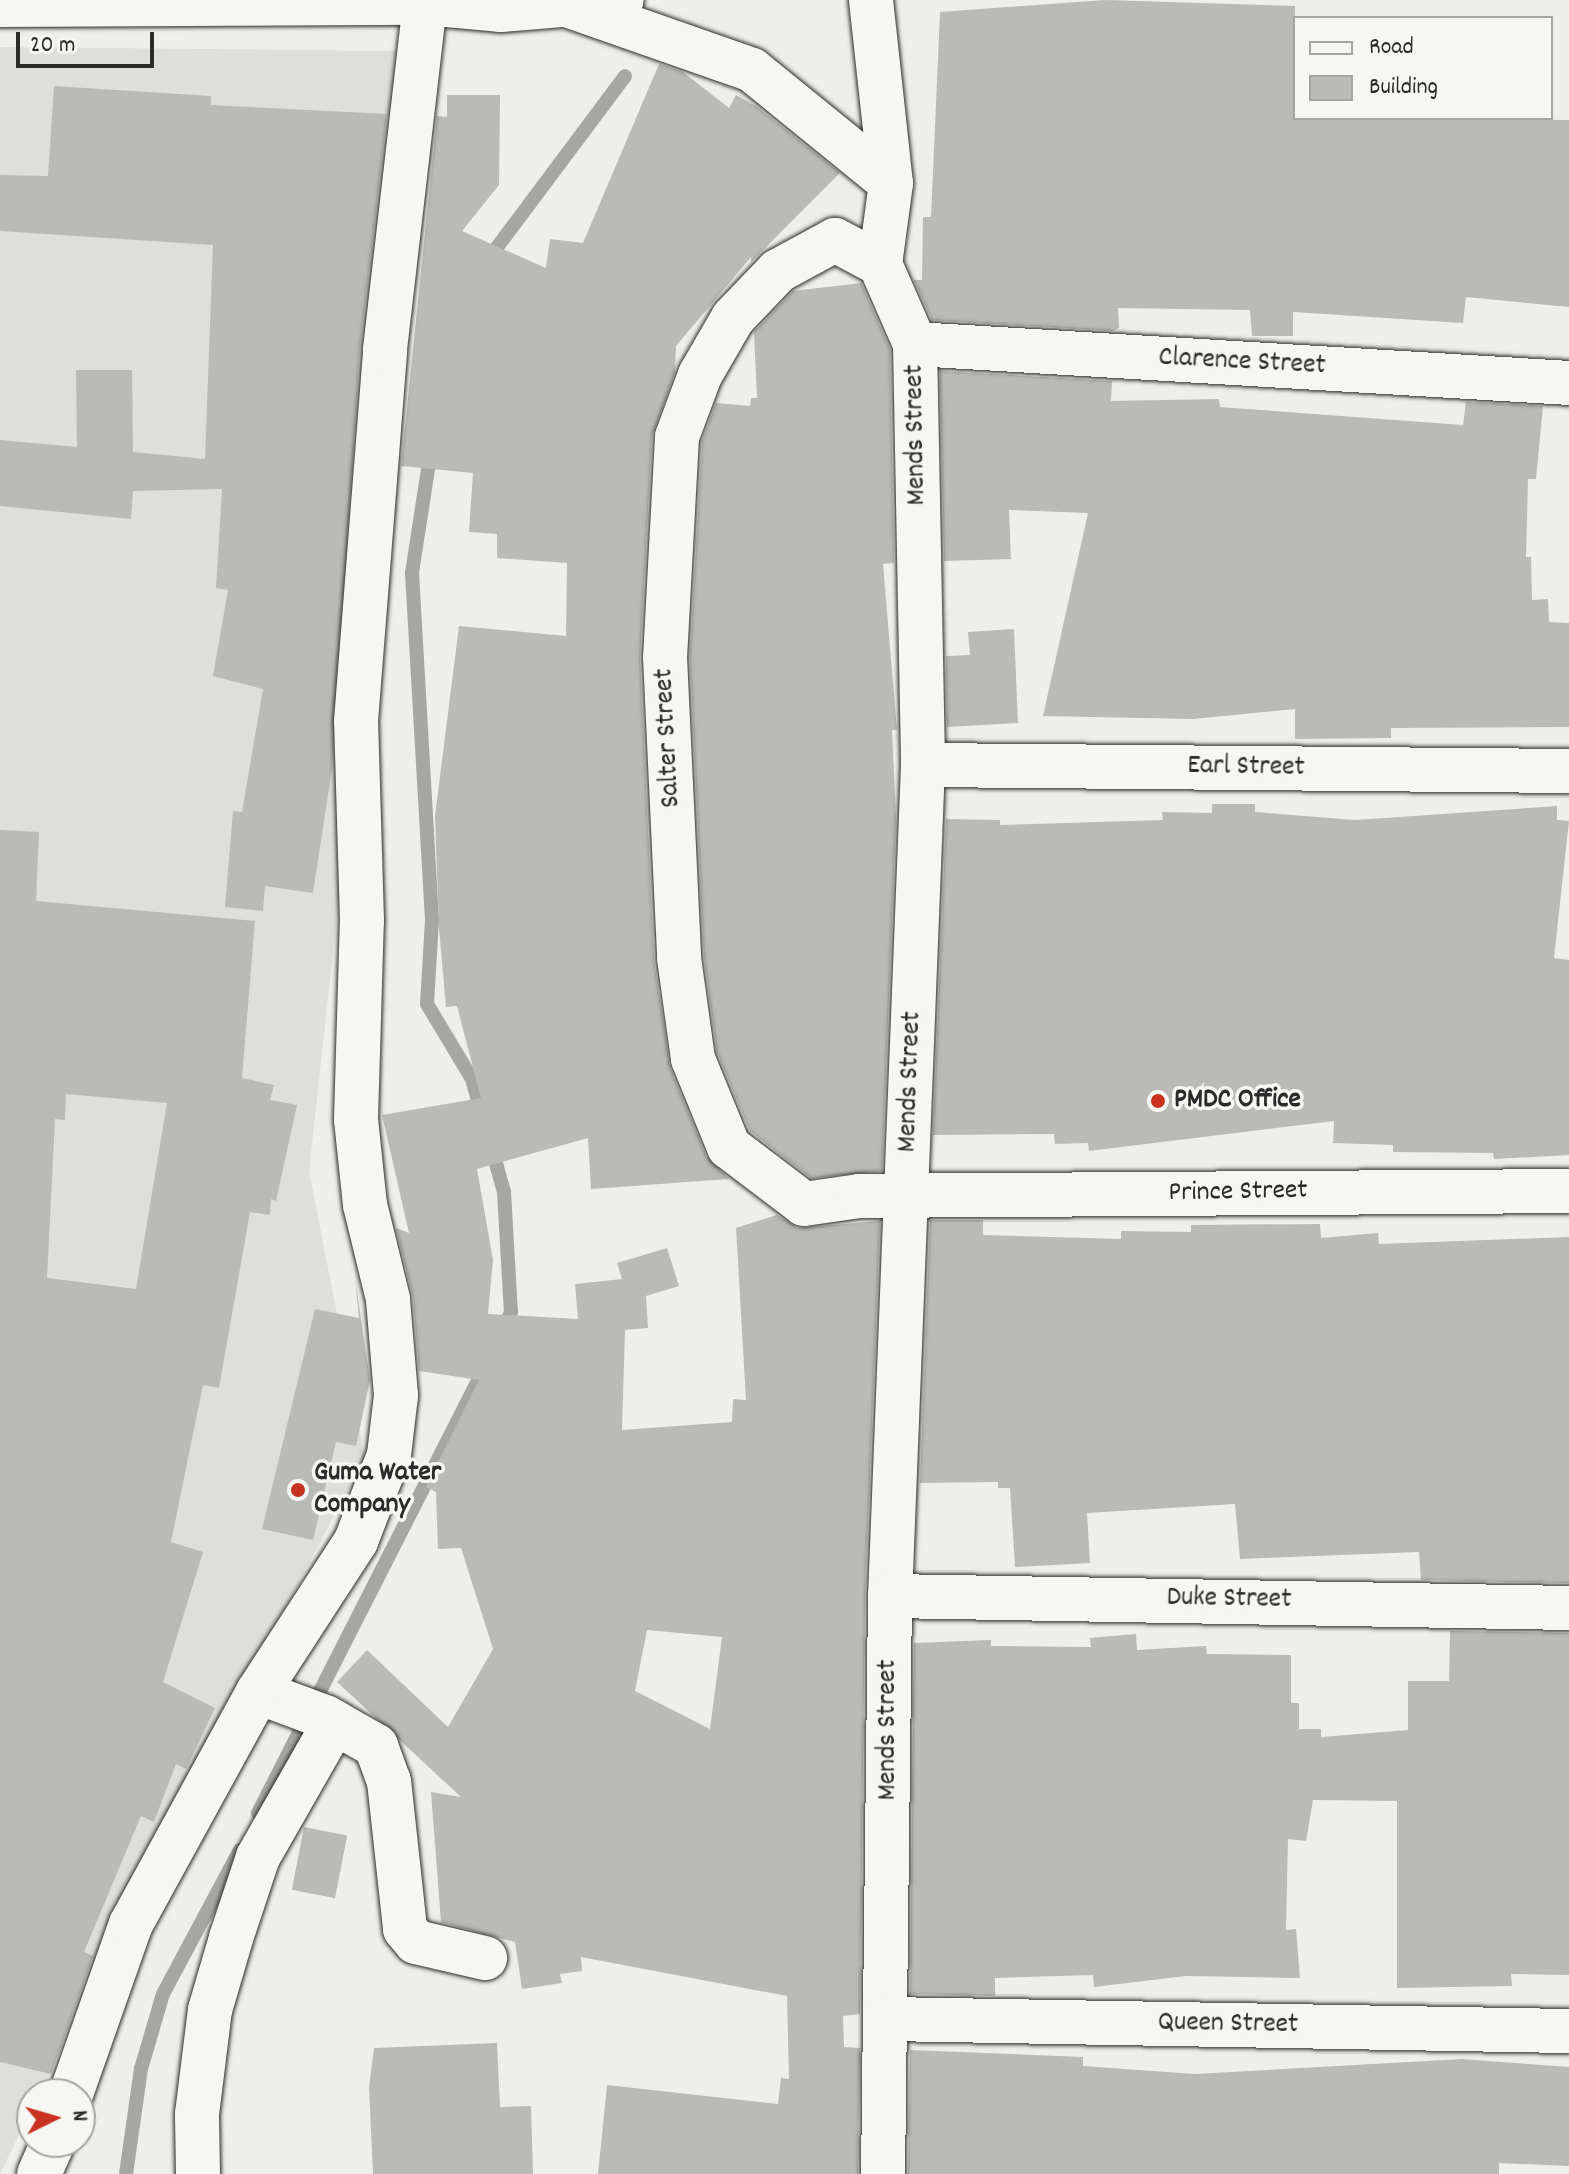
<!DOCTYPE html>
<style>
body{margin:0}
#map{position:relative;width:1569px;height:2174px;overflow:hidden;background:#eeeeea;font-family:Dekko,sans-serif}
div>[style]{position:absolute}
.built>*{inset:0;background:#dededb}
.stream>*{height:14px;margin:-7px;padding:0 7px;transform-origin:7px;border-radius:7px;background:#a6a6a3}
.building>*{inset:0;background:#babab7;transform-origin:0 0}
.roads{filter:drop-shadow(0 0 2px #2b2b2b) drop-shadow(0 0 2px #2b2b2b)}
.minor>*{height:44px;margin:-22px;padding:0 22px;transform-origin:22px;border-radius:22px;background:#f6f6f2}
.major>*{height:44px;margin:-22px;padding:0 22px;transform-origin:22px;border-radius:22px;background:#f6f6f2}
.dots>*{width:22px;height:22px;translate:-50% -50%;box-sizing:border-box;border:4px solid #f6f6f2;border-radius:50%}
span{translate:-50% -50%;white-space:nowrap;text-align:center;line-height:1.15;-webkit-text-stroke:7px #f6f6f2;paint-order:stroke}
.street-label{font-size:28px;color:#2b2b2b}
.poi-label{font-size:28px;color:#2b2b2b;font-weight:700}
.left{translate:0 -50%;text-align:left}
.legend{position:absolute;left:1293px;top:16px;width:260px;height:104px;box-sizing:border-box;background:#f6f6f2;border:2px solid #a5a5a2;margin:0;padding:10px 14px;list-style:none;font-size:24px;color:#2b2b2b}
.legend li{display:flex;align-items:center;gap:16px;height:40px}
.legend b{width:40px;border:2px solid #a5a5a2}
.north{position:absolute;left:16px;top:2078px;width:80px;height:80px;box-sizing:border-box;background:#f6f6f2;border:2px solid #a5a5a2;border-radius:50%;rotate:85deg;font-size:22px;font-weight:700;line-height:32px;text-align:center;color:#2b2b2b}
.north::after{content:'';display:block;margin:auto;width:28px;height:36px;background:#c8321e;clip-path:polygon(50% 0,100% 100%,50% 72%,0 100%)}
.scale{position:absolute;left:16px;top:32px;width:138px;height:36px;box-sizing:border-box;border:4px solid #2b2b2b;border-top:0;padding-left:10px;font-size:24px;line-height:28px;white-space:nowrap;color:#2b2b2b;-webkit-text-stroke:6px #f6f6f2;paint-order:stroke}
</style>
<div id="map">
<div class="built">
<i style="clip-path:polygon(0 47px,396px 51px,355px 752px,309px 1171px,365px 1457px,152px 1861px,39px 2094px,32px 2094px,32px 2108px,0 2174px)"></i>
</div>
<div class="stream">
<i style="left:486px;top:262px;width:232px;rotate:-53.2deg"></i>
<i style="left:431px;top:450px;width:124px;rotate:98.8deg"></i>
<i style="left:412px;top:573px;width:348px;rotate:86.7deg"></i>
<i style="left:432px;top:920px;width:84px;rotate:93.4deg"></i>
<i style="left:427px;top:1004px;width:87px;rotate:59deg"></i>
<i style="left:472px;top:1079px;width:40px;rotate:74deg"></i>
<i style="left:492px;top:1149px;width:45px;rotate:74.4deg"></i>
<i style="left:504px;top:1192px;width:120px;rotate:86.7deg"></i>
<i style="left:511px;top:1312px;width:22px;rotate:114deg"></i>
<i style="left:258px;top:1813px;width:503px;rotate:-63.03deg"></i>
<i style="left:126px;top:2174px;width:106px;rotate:-81.9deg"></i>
<i style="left:141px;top:2069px;width:78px;rotate:-73.7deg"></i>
<i style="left:163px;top:1994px;width:163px;rotate:-61.9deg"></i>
</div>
<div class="building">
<i style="clip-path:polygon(1105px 0,1295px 6px,1295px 118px,1569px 120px,1569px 307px,1466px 297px,1463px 323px,1293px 312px,1293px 336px,1252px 336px,1250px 310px,1118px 308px,1119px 328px,1113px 331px,932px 320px,914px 280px,922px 280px,923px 217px,931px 217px,940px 12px)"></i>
<i style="clip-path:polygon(evenodd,659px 64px,683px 72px,729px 108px,736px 95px,756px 106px,840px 173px,751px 262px,751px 257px,676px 346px,675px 372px,652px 436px,640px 658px,654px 961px,670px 1068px,706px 1156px,729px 1179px,591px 1189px,588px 1138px,477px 1169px,493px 1260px,488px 1314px,578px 1319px,575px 1284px,622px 1279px,617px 1263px,667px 1248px,679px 1286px,646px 1296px,648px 1328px,625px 1330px,622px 1430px,732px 1422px,733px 1399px,746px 1400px,736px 1228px,777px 1215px,798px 1228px,880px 1221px,865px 1596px,860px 2014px,843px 2016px,844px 2047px,860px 2048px,858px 2174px,598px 2174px,607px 2085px,778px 2104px,781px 2078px,789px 2079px,787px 1996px,581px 1957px,582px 1971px,560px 1974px,562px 1983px,522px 1989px,515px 1942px,441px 1922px,431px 1792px,461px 1797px,337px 1682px,367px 1650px,448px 1727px,493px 1649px,461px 1548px,438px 1549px,436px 1492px,426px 1487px,479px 1380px,419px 1371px,413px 1297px,396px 1228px,409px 1233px,382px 1115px,481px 1098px,457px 1006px,446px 1007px,439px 928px,435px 816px,459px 626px,566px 636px,567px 563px,497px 558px,497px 534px,469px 532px,473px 473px,401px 466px,437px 116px,447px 117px,447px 95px,500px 95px,499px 185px,462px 231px,546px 268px,550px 239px,583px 243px,659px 64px,647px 1630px,722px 1637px,710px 1729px,635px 1691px,647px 1630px)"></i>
<i style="clip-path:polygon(54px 86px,211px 96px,211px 105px,387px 114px,360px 347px,332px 769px,313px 893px,265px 886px,263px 911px,225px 907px,233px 811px,242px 812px,263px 689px,213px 676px,228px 590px,216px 588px,222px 489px,133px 491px,131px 519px,0 506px,0 440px,77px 447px,76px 370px,132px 370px,133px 452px,205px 459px,213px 245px,0 231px,0 175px,48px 176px)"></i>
<i style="clip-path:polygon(861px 283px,890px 349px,894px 563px,883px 564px,897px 730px,892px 730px,896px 818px,882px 1171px,811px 1178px,750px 1131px,717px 1052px,704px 956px,690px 657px,702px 442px,716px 403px,750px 406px,751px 398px,757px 398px,754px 332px,793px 291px)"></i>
<i style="clip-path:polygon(940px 371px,1112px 381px,1111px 401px,1219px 399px,1220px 407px,1463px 425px,1466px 402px,1543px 406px,1536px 479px,1528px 479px,1526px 557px,1531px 557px,1532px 600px,1548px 599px,1549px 622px,1569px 623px,1569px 727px,1391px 728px,1391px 738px,1295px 739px,1295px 709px,1193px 719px,1043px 716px,1088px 513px,1009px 510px,1011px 559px,944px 561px)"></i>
<i style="clip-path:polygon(1014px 629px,1018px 723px,947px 727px,946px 656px,970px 655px,968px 632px)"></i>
<i style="clip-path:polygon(1212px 804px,1255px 804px,1255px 812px,1355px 820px,1557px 806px,1557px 820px,1569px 821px,1554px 958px,1569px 960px,1569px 1155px,1494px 1159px,1493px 1153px,1393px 1152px,1393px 1145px,1333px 1143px,1334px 1121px,1089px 1151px,1088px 1143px,1055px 1144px,1054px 1134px,933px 1135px,946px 819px,1000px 820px,1000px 825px,1163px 820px,1162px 812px,1212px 813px)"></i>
<i style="clip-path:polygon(evenodd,0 830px,39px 832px,36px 901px,255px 921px,242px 1078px,274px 1085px,270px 1100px,297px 1105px,276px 1201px,271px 1199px,270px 1215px,250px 1212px,219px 1388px,203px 1385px,171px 1542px,203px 1552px,163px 1682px,215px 1708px,186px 1769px,176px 1764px,154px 1822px,141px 1816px,84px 1952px,93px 1956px,51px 2074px,0 2062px,0 830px,66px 1094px,167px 1103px,136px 1289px,47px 1278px,55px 1119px,65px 1120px,66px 1094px)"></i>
<i style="clip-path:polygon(930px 1220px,983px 1220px,983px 1235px,1121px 1239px,1121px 1231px,1191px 1232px,1191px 1225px,1320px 1224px,1321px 1238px,1378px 1233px,1379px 1244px,1569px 1237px,1569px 1583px,1421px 1580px,1419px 1552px,1240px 1559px,1235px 1504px,1087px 1513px,1090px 1563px,1015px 1567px,1010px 1488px,998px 1488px,998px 1482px,920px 1483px)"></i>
<i style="clip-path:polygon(355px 1278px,370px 1380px,356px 1446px,336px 1442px,313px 1540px,262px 1529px,315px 1309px,359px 1318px)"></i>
<i style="clip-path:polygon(1450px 1631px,1569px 1633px,1569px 1975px,1511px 1974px,1512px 1986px,1397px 1988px,1397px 1801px,1313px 1800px,1306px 1841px,1288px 1839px,1286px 1930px,1296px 1929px,1300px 1978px,1186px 1976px,1094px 1987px,1093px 1975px,995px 1978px,995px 1996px,910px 1994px,914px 1643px,991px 1640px,991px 1646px,1091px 1647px,1090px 1638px,1136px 1634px,1137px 1650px,1206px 1646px,1207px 1654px,1291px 1655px,1291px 1703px,1299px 1703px,1299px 1729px,1321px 1729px,1321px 1737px,1408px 1730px,1408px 1681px,1449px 1681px)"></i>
<i style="left:304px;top:1827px;width:44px;height:64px;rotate:11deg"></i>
<i style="clip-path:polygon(497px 2043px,500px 2107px,531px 2106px,533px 2174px,373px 2174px,369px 2087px,374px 2048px)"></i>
<i style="clip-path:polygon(910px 2050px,1083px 2057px,1083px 2066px,1195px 2074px,1462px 2059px,1569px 2067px,1569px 2166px,1499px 2163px,1499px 2174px,908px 2174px)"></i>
</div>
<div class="roads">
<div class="minor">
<i style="left:871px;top:0;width:184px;rotate:83.8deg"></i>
<i style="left:891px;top:183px;width:82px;rotate:97.7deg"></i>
<i style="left:880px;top:264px;width:87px;rotate:66.4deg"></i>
<i style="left:915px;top:344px;width:421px;rotate:88.9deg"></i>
<i style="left:923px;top:765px;width:832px;rotate:92.27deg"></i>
<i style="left:890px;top:1596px;width:578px;rotate:90.69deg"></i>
<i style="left:561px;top:3px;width:202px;rotate:19.3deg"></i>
<i style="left:752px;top:70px;width:179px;rotate:39.1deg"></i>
<i style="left:880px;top:264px;width:51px;rotate:-151.9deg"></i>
<i style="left:835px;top:240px;width:65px;rotate:151.5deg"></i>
<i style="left:778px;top:271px;width:65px;rotate:133.8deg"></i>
<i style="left:733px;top:318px;width:66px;rotate:120.1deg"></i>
<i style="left:700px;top:375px;width:66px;rotate:110.4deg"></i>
<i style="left:677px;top:437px;width:220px;rotate:93.1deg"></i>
<i style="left:665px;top:657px;width:301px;rotate:87.3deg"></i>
<i style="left:679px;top:958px;width:102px;rotate:82.1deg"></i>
<i style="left:693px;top:1059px;width:95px;rotate:67.8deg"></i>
<i style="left:729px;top:1147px;width:94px;rotate:37.2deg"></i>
<i style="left:804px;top:1204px;width:56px;rotate:-8.3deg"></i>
<i style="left:859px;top:1196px;width:710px;rotate:-0.4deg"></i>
<i style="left:915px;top:344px;width:655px;rotate:3.41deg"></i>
<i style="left:923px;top:765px;width:646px;rotate:0.53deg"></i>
<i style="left:890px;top:1596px;width:679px;rotate:1.01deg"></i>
<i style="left:258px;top:1692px;width:72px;rotate:20.5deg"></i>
<i style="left:325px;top:1717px;width:59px;rotate:29.6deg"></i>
<i style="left:376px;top:1746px;width:37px;rotate:70deg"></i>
<i style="left:389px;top:1781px;width:149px;rotate:83.8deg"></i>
<i style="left:405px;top:1929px;width:17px;rotate:50deg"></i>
<i style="left:416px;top:1942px;width:71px;rotate:13.1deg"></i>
<i style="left:887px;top:2019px;width:682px;rotate:1.01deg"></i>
<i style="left:71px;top:2094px;width:180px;rotate:-70.6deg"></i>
<i style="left:131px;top:1924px;width:264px;rotate:-61.3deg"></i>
<i style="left:258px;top:1692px;width:180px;rotate:-57deg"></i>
<i style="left:356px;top:1541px;width:92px;rotate:-69deg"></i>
<i style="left:389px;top:1455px;width:60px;rotate:-83.3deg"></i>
<i style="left:396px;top:1395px;width:96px;rotate:-94.8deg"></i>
<i style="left:388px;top:1299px;width:97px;rotate:-103.7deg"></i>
<i style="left:365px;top:1205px;width:86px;rotate:-96deg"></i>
<i style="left:356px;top:1119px;width:198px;rotate:-88.3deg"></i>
<i style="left:362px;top:921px;width:200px;rotate:-91.7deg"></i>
<i style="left:356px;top:721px;width:373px;rotate:-85.5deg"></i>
<i style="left:385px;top:349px;width:348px;rotate:-83.4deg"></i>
<i style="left:39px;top:2174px;width:35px;rotate:-66deg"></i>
<i style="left:198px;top:2174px;width:60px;rotate:-91deg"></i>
<i style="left:197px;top:2114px;width:105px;rotate:-82.9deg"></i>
<i style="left:210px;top:2010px;width:75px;rotate:-73.7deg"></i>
<i style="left:231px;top:1938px;width:85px;rotate:-71.6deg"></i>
<i style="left:258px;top:1857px;width:155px;rotate:-60.3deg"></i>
</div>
<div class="major">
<i style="left:0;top:5px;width:425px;rotate:-0.3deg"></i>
<i style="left:425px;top:3px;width:76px;rotate:5.3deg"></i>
<i style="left:501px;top:10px;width:121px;rotate:-4.7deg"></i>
</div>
</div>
<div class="dots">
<i style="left:1158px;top:1101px;background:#c8321e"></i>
<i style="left:298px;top:1490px;background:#c8321e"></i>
</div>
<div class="street-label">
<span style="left:1242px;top:363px;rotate:3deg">Clarence Street</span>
<span style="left:917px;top:435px;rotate:-91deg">Mends Street</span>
<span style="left:669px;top:738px;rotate:-93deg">Salter Street</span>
<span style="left:1246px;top:768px;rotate:1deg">Earl Street</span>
<span style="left:911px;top:1082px;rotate:-88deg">Mends Street</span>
<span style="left:1238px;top:1193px;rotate:-1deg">Prince Street</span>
<span style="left:1229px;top:1600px;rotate:1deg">Duke Street</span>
<span style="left:889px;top:1730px;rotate:-90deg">Mends Street</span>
<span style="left:1228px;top:2025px;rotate:1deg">Queen Street</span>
</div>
<div class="poi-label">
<span class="left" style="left:1174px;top:1101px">PMDC Office</span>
<span class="left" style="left:314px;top:1490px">Guma Water<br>Company</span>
</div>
<ul class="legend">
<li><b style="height:10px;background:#f6f6f2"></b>Road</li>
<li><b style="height:22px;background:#babab7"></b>Building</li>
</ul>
<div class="north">N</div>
<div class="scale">20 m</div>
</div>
